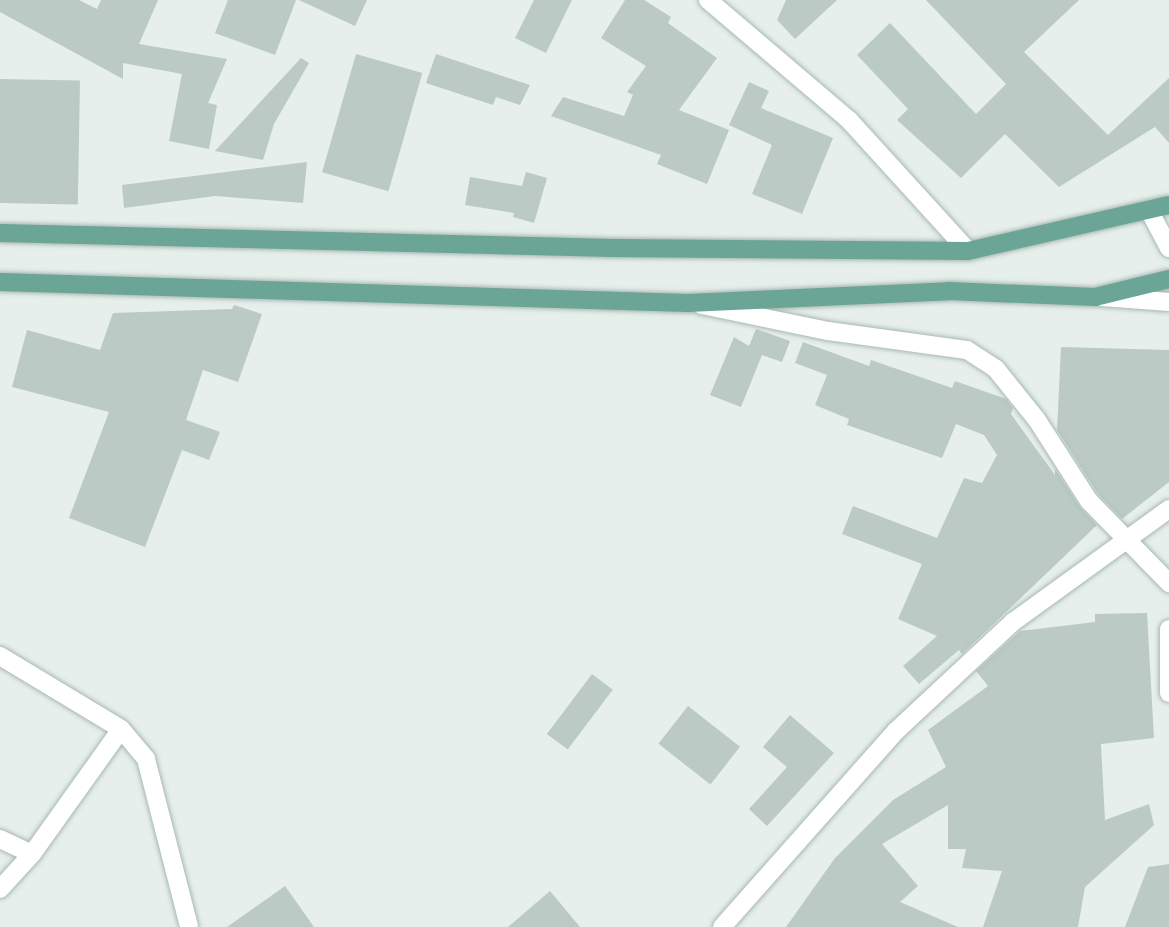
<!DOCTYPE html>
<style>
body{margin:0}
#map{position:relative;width:1169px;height:927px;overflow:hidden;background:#e6efeb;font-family:Helvetica,sans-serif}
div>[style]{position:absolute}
.building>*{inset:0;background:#bbcac4;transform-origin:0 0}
.roads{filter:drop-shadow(0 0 2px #a8b8b2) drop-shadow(0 0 2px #a8b8b2)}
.minor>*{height:18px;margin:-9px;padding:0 9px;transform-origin:9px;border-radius:9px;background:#fff}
.major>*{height:18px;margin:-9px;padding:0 9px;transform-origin:9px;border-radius:9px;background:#6aa596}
span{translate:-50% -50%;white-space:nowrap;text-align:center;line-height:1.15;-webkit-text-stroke:5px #f7fbf9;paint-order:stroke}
</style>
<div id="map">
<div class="building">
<i style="clip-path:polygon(0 0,79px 0,97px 9px,101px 0,158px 0,139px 44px,227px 59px,208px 103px,217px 105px,209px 149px,169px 141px,182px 74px,123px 63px,123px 79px,0 12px)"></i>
<i style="clip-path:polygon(228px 0,296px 0,275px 55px,215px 33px)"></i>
<i style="clip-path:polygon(299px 0,367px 0,355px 26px)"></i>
<i style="clip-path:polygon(534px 0,572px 0,546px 53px,515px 38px)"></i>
<i style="clip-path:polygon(625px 0,644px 0,671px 17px,668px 23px,717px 58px,679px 110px,729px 130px,707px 184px,657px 164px,661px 155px,551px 116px,563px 97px,624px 116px,633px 95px,627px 92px,646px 66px,601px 38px)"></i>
<i style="clip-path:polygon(786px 0,837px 0,795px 39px,777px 20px)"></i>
<i style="clip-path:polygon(926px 0,1079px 0,1024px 52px,1108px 135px,1169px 78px,1169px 143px,1155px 127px,1059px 187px,1005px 134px,961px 178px,897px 120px,908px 109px,857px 55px,890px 23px,976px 114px,1006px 84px)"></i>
<i style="left:356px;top:54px;width:69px;height:123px;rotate:16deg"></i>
<i style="clip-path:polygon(436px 54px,530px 85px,520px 105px,496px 97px,493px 105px,426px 83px)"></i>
<i style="clip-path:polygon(301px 58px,309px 63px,274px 124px,263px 160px,215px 151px)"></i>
<i style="left:0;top:79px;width:80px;height:124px;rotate:1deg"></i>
<i style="clip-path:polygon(749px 82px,769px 91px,761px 108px,833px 138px,802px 214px,752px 194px,772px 145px,729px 125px)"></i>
<i style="clip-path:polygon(307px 162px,303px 203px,215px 196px,124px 208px,122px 185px)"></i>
<i style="clip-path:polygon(526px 172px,547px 178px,534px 223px,513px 217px,514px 213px,465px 205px,470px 177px,522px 186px)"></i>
<i style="clip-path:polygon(234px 305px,262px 314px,238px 382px,203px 370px,186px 420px,220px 432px,209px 460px,182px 450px,145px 547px,69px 518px,109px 412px,12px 387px,27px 330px,100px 350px,113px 313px,232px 309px)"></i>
<i style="clip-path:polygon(756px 329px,790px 341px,782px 362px,762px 355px,741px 407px,710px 395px,734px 337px,749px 346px)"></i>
<i style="clip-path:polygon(803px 342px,869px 366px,871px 360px,952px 388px,955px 381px,1006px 399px,1013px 408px,1011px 414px,1055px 475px,1055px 469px,1080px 507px,1097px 525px,962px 654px,959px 650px,919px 684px,903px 666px,937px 636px,898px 619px,922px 564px,842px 534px,853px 506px,937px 538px,964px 478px,982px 483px,997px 455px,984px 435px,956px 424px,942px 458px,847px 425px,849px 419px,815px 405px,827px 375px,795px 363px)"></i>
<i style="clip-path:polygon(1061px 347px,1169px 350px,1169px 482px,1122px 519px,1098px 494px,1057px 430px)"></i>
<i style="clip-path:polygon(1147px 613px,1154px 738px,1101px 744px,1105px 820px,1149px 804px,1154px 825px,1085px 887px,1078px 927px,983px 927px,1002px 871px,962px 868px,966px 849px,948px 849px,948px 805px,882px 844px,918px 886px,900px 902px,958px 927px,786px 927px,835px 858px,893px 800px,946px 767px,928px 730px,988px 686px,976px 671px,1020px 631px,1095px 622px,1095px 614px)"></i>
<i style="left:592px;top:674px;width:26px;height:75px;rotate:37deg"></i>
<i style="left:688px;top:706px;width:66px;height:48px;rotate:38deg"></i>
<i style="clip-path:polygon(790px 715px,834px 753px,767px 826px,749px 809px,787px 767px,763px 747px)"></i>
<i style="clip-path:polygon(1169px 864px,1169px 927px,1125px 927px,1148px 867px)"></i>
<i style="clip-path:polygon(285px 886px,314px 927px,227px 927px)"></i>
<i style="clip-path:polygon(550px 891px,580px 927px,508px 927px)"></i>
</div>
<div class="roads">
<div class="minor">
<i style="left:708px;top:0;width:185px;rotate:40.4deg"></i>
<i style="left:849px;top:120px;width:177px;rotate:47.7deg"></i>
<i style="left:1149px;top:210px;width:43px;rotate:62.2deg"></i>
<i style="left:1102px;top:297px;width:67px;rotate:4.3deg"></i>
<i style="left:702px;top:305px;width:129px;rotate:11.7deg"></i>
<i style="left:828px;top:331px;width:140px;rotate:7.8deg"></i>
<i style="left:967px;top:350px;width:35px;rotate:33deg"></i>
<i style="left:996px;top:369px;width:65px;rotate:51.2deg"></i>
<i style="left:1037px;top:420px;width:96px;rotate:57.3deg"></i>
<i style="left:1089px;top:501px;width:115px;rotate:45.7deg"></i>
<i style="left:1169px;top:629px;width:64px;rotate:90deg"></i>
<i style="left:0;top:656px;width:141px;rotate:31.1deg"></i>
<i style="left:121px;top:729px;width:39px;rotate:50deg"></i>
<i style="left:146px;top:759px;width:173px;rotate:75.6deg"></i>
<i style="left:0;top:839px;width:35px;rotate:25deg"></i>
<i style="left:0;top:889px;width:47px;rotate:-47.6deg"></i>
<i style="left:32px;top:854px;width:153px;rotate:-54.5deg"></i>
<i style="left:722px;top:927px;width:262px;rotate:-48.4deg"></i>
<i style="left:896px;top:731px;width:160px;rotate:-43deg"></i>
<i style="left:1013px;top:622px;width:193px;rotate:-35.9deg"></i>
</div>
<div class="major">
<i style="left:0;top:233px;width:613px;rotate:1.4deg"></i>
<i style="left:613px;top:248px;width:355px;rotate:0.5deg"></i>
<i style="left:968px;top:251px;width:206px;rotate:-12.9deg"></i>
<i style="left:0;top:282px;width:688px;rotate:1.75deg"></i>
<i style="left:688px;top:303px;width:261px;rotate:-2.6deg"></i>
<i style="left:949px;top:291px;width:146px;rotate:2.4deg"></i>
<i style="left:1095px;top:297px;width:76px;rotate:-13.7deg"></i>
</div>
</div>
</div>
